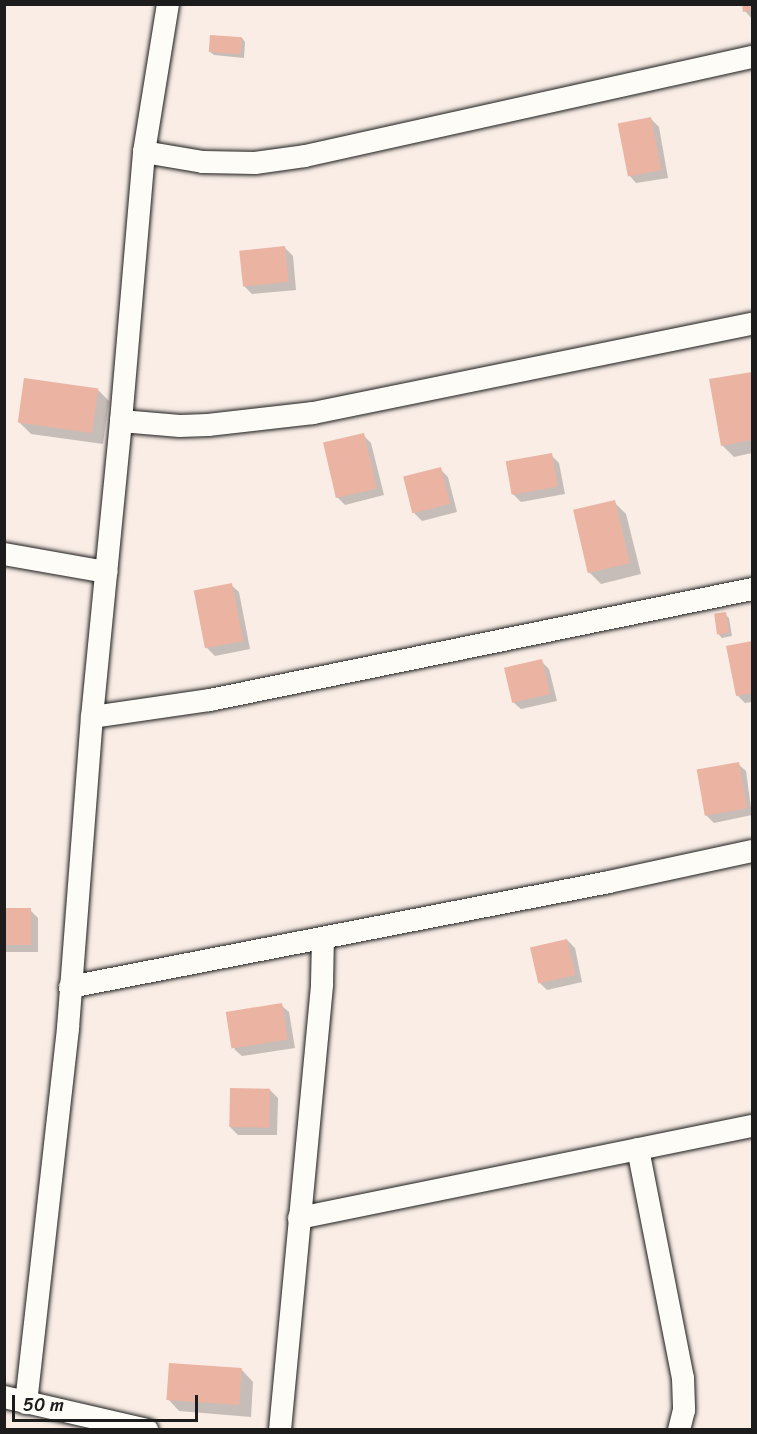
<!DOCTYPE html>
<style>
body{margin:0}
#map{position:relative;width:757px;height:1434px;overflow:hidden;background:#f9ede6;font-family:Sriracha,sans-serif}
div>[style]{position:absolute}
.shadow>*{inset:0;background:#0003}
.building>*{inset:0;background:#ebb3a2;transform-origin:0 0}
.roads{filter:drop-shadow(0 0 2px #1c1c1c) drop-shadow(0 0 2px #1c1c1c)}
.street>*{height:22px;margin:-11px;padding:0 11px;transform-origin:11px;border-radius:11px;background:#fdfcf7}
span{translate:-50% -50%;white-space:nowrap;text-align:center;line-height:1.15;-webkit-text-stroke:4.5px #fdfcf7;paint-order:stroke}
.frame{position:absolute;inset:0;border:6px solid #1c1c1c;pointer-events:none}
.scale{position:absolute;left:12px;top:1395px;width:186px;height:27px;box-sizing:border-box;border:3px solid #1c1c1c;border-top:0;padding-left:8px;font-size:18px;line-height:21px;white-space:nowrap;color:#1c1c1c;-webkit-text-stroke:4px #fdfcf7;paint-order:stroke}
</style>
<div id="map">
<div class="shadow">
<i style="clip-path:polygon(744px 4px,752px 4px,752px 19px,745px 11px)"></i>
<i style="clip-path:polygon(242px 38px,245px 42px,244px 58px,214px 55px,210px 52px)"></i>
<i style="clip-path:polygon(651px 119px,659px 127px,668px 178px,636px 183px,629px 175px)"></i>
<i style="clip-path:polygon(285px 248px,293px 256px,296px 290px,252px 294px,244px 286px)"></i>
<i style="clip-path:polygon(752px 373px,752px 453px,734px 457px,722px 445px,711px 381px)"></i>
<i style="clip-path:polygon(97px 389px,109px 401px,103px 444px,31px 434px,19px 422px)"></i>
<i style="clip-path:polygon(363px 435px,371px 443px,384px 495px,345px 505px,337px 497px)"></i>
<i style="clip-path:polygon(551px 455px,559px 463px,565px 494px,521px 502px,513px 494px)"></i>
<i style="clip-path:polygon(440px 469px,448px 477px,457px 512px,422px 521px,414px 513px)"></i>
<i style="clip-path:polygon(614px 502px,626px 514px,641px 574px,601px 584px,589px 572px)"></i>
<i style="clip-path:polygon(231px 585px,239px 592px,250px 649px,215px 656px,207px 648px)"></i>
<i style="clip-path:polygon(725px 614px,729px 618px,732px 636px,722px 638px,719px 635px)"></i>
<i style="clip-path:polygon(752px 642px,752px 702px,745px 703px,737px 695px,728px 647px)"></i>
<i style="clip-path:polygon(541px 661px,549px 669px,557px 701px,521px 709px,513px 702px)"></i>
<i style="clip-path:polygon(738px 764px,746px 771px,752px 815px,714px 823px,706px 815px)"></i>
<i style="clip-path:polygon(4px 910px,30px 910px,38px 918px,38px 952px,4px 952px)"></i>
<i style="clip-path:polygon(567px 940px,575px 948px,582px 982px,547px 990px,539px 982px)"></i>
<i style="clip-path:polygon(281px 1005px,289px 1012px,295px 1048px,242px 1056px,234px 1049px)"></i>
<i style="clip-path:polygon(270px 1090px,278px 1098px,277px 1135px,238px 1135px,230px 1127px)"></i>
<i style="clip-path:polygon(242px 1370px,253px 1382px,251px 1417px,179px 1411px,168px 1399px)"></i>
</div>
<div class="building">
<i style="clip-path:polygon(742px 4px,752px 4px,752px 10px,743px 12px)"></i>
<i style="left:210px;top:35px;width:32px;height:17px;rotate:4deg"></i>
<i style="left:651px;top:117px;width:54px;height:34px;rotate:79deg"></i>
<i style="left:285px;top:246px;width:36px;height:46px;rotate:84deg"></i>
<i style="clip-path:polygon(752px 372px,752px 440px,721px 446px,709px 379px)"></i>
<i style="left:24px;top:378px;width:75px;height:45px;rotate:8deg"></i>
<i style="left:364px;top:433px;width:57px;height:42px;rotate:77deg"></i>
<i style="left:552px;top:453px;width:34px;height:47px;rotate:80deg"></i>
<i style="left:441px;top:467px;width:38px;height:39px;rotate:76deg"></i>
<i style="left:615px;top:500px;width:65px;height:43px;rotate:77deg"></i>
<i style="left:232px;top:583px;width:59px;height:39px;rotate:79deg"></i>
<i style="left:726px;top:612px;width:21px;height:12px;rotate:82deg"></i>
<i style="clip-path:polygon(752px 641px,752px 693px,736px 696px,726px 646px)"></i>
<i style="left:542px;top:659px;width:36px;height:39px;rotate:77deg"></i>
<i style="left:739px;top:762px;width:47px;height:43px;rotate:80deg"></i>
<i style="left:4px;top:908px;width:27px;height:37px"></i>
<i style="left:567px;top:939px;width:37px;height:38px;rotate:77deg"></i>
<i style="left:282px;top:1003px;width:37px;height:57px;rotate:81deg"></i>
<i style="left:230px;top:1088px;width:40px;height:39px;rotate:1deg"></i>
<i style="left:169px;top:1363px;width:73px;height:37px;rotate:4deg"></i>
</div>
<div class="roads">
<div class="street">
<i style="left:144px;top:152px;width:60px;rotate:9.6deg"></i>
<i style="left:203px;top:162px;width:52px;rotate:1.1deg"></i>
<i style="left:255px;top:163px;width:50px;rotate:-8deg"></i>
<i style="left:305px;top:156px;width:458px;rotate:-12.5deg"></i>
<i style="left:121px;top:421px;width:59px;rotate:4.8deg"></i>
<i style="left:180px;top:426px;width:28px;rotate:-2deg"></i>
<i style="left:208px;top:425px;width:106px;rotate:-6.5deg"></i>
<i style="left:313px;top:413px;width:448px;rotate:-11.5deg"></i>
<i style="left:4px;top:554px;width:104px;rotate:10deg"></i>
<i style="left:92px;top:717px;width:119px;rotate:-8.2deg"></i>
<i style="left:210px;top:700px;width:553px;rotate:-11.57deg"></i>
<i style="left:70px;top:987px;width:549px;rotate:-11.02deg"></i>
<i style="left:609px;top:882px;width:146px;rotate:-12.2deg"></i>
<i style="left:638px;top:1149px;width:233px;rotate:78.9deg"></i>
<i style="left:683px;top:1378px;width:32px;rotate:88deg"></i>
<i style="left:684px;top:1410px;width:21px;rotate:104deg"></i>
<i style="left:299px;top:1218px;width:462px;rotate:-11.5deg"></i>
<i style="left:4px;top:1397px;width:147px;rotate:13deg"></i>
<i style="left:26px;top:1403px;width:377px;rotate:-83.6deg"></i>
<i style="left:68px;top:1028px;width:312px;rotate:-85.6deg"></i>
<i style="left:92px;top:717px;width:297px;rotate:-84.4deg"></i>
<i style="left:121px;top:421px;width:270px;rotate:-85.1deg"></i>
<i style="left:144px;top:152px;width:150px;rotate:-80.8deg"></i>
<i style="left:280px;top:1430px;width:448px;rotate:-84.6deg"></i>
<i style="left:322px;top:984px;width:46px;rotate:-88.8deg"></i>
</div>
</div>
<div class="frame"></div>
<div class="scale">50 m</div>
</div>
